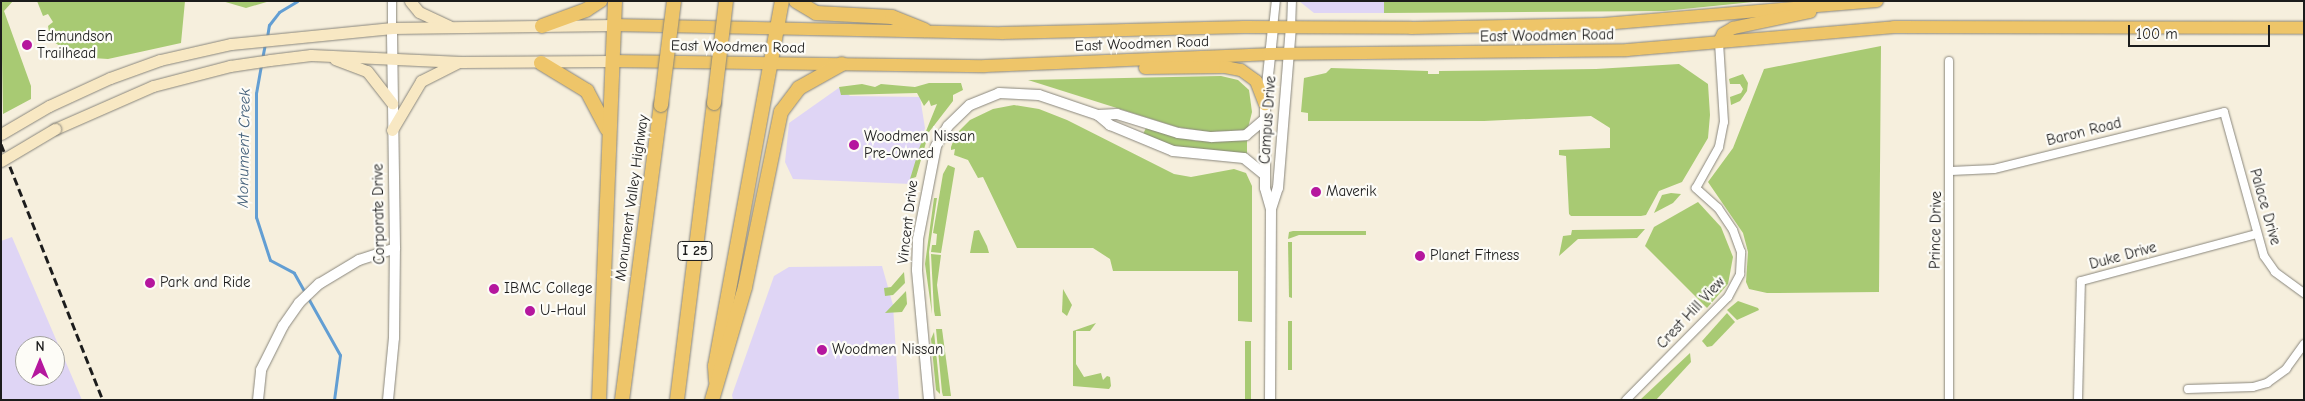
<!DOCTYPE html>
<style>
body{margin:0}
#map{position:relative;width:2305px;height:401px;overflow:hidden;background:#f6efdd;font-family:"Comic Neue",sans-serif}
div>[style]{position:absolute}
.built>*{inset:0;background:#dfd5f5}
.green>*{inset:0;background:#a8ca73;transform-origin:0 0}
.stream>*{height:3px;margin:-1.5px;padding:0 1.5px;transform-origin:1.5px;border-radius:1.5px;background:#629ed3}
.roads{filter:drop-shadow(0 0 1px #89867c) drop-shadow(0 0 1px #89867c)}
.minor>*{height:8px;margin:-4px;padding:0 4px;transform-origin:4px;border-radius:4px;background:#fff}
.tertiary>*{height:10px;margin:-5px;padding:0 5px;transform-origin:5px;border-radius:5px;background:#fff}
.secondary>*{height:11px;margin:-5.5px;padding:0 5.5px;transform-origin:5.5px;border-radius:5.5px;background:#f8e8c3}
.trunk>*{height:12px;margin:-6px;padding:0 6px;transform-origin:6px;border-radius:6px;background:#eec569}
.motorway>*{height:14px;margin:-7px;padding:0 7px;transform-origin:7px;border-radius:7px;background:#eec569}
.rail>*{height:3px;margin-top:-1.5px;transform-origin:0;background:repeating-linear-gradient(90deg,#1c1c1c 0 8px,transparent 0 12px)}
.bridges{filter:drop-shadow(0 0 1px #89867c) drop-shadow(0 0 1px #89867c)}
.secondary-bridge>*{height:11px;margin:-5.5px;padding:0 5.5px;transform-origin:5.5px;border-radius:5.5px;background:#f8e8c3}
.motorway-bridge>*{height:14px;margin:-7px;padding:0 7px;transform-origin:7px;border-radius:7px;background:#eec569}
.dots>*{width:14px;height:14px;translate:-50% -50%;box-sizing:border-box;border:2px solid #fdfcf7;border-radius:50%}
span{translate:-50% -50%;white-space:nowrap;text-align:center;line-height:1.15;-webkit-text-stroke:4.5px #fdfcf7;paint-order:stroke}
.shield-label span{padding:1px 4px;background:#fdfcf7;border:1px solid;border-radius:4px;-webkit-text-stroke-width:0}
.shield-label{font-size:14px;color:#1c1c1c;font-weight:700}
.poi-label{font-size:15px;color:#1c1c1c}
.left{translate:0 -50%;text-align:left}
.street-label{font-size:15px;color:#1c1c1c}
.water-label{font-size:16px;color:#3f5d78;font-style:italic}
.frame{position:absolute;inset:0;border:2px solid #1c1c1c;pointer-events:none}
.north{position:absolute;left:15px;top:336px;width:50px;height:50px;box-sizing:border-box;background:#fdfcf7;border:1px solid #a3a29f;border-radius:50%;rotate:0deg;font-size:14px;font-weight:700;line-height:20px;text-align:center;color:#1c1c1c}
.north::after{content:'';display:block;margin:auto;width:18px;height:22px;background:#b5179e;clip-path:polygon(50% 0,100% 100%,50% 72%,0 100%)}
.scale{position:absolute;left:2128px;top:25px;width:142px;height:22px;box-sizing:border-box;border:2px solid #1c1c1c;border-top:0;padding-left:6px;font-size:15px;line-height:18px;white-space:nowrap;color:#1c1c1c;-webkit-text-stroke:4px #fdfcf7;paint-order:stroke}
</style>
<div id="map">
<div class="built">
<i style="clip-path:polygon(1299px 1px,1384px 1px,1384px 13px,1314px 13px)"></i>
<i style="clip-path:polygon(840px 87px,850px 96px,920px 97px,925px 128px,911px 184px,793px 179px,785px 162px,789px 123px)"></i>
<i style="clip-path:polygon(evenodd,12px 237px,82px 400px,1px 400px,1px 241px,12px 237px,25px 346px,55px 346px,55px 376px,25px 376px,25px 346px)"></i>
<i style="clip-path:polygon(882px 266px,893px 305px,899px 400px,733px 400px,732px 395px,774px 276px,789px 267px)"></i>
</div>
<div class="green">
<i style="clip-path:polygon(1px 1px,13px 1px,4px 11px,31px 86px,31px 99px,3px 114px)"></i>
<i style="clip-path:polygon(37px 1px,185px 1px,181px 43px,108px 59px,78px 57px,52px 41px,57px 37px,54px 32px,49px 32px,48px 26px,53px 22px,48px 14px,43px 16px)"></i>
<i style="clip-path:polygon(222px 1px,270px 1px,246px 8px)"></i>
<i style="clip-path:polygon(1384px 1px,1763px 1px,1664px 11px,1384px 13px)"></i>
<i style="clip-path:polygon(1881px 46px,1879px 292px,1767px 293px,1749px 289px,1746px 282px,1748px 252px,1743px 233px,1708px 182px,1733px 148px,1764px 69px)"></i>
<i style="clip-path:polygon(1679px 64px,1708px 84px,1710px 115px,1708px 138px,1682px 182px,1659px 191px,1646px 215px,1641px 216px,1571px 216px,1569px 214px,1566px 156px,1559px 155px,1559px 150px,1610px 148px,1610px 128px,1591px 116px,1484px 121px,1308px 121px,1308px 113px,1301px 112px,1304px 78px,1326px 73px,1331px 68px,1428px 71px,1428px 74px,1439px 74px,1439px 71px,1596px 69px)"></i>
<i style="clip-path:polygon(1743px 74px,1748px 83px,1747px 91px,1740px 101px,1731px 105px,1730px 97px,1741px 93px,1743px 89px,1740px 84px,1730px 84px,1729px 79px)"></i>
<i style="clip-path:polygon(1221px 76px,1238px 80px,1249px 90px,1252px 112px,1248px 128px,1244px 130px,1209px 132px,1177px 127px,1028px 80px)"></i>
<i style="clip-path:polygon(929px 83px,961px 83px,963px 90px,953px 95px,953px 101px,929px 132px,916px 177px,910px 179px,920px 146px,937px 104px,931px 106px,929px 100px,924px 106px,917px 93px,841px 95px,839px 87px,862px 84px,875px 87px,881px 84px,915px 87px)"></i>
<i style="clip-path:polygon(1014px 105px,1039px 109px,1067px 120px,1174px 174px,1191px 177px,1234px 169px,1246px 173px,1252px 186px,1252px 322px,1238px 321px,1238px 271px,1113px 271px,1110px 259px,1093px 248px,1017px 248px,983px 177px,978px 178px,968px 160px,954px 155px,955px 149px,951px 150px,951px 147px,956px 134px,970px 120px,993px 109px)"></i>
<i style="clip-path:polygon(1146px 128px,1196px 141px,1247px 140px,1247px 154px,1174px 147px,1143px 134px)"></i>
<i style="clip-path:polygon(948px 165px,955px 168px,941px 253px,931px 252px,932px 245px,936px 245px,937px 234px,933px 233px,943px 174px)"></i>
<i style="clip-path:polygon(1671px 193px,1681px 194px,1673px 203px,1654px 213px,1662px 195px)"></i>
<i style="clip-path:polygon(934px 198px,937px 198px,929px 252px,932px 314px,925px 264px)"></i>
<i style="clip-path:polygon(1698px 202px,1721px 227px,1733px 257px,1728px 284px,1707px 308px,1645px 246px,1654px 227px)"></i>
<i style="clip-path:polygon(1645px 229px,1637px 238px,1578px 239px,1559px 256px,1563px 236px,1571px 235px,1572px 230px)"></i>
<i style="clip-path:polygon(979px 230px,987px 246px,989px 253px,970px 253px,974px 231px)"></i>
<i style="clip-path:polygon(1293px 231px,1366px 231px,1366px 235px,1299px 235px,1288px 239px,1289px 232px)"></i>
<i style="clip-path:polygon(1288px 242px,1292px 242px,1292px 298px,1289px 297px)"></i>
<i style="clip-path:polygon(931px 254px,941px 255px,937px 285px,941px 316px,935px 316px,934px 311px)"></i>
<i style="clip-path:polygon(904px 272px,905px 283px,893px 295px,885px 296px,884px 288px,891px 287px)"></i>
<i style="clip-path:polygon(1063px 289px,1072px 305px,1067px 316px,1062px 312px)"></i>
<i style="clip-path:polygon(906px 291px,907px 304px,902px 312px,885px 313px)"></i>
<i style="clip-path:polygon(1738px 301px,1758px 308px,1759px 310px,1737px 320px,1727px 310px)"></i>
<i style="clip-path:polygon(1727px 313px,1735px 322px,1712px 346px,1707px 347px,1702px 341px)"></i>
<i style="left:1288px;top:321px;width:4px;height:49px"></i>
<i style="clip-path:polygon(1096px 323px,1090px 331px,1076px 331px,1076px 364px,1084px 377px,1101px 373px,1103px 380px,1107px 376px,1110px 377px,1111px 386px,1109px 389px,1073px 386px,1073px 331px)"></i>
<i style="clip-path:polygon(936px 329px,942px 329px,951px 396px,943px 396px,942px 392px)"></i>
<i style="clip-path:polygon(934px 332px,940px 391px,940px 394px,936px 390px,931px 339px)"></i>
<i style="left:1251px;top:341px;width:59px;height:6px;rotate:90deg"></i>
<i style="clip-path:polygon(1690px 353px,1691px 362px,1656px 400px,1640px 400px)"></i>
</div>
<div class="stream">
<i style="left:267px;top:37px;width:12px;rotate:-81deg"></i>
<i style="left:269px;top:25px;width:16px;rotate:-52deg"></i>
<i style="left:279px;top:12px;width:21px;rotate:-31deg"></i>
<i style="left:262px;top:59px;width:16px;rotate:-79deg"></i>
<i style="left:261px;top:65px;width:28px;rotate:100deg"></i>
<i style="left:256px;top:93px;width:124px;rotate:90deg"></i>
<i style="left:256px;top:217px;width:45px;rotate:72deg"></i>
<i style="left:270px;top:260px;width:27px;rotate:28deg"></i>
<i style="left:294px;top:273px;width:94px;rotate:60.7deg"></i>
<i style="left:340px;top:355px;width:45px;rotate:97.6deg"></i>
</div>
<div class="roads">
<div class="minor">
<i style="left:392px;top:28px;width:27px;rotate:-90deg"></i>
<i style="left:1273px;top:28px;width:27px;rotate:-84deg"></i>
<i style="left:1291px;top:28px;width:27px;rotate:-88deg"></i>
<i style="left:1951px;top:171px;width:43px;rotate:-2.7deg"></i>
<i style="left:1994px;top:169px;width:237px;rotate:-13.9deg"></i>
<i style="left:2224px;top:112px;width:149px;rotate:74.5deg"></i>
<i style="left:2264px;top:256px;width:19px;rotate:55deg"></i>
<i style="left:2275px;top:272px;width:36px;rotate:36deg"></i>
<i style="left:2188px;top:389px;width:65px;rotate:-1.8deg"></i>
<i style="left:2253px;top:387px;width:15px;rotate:-16deg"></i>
<i style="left:2267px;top:383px;width:24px;rotate:-36deg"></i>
<i style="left:2286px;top:369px;width:31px;rotate:-54deg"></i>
<i style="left:1626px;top:400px;width:145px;rotate:-45.3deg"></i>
<i style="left:1728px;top:297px;width:26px;rotate:-62deg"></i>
<i style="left:1740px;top:274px;width:22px;rotate:-87deg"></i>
<i style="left:1741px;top:252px;width:23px;rotate:-110deg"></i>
<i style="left:1733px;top:230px;width:27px;rotate:-124deg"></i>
<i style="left:1718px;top:208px;width:30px;rotate:-138deg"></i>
<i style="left:1696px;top:188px;width:47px;rotate:-60.7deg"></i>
<i style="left:1719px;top:147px;width:25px;rotate:-79deg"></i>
<i style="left:1724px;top:122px;width:80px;rotate:-93.6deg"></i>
<i style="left:1949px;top:400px;width:339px;rotate:-90deg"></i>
<i style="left:2078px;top:400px;width:119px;rotate:-88.6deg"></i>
<i style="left:2081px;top:281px;width:182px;rotate:-15deg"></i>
</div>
<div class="tertiary">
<i style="left:1098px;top:115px;width:19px;rotate:-3deg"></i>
<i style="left:1117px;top:114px;width:64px;rotate:17.3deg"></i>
<i style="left:1178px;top:133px;width:34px;rotate:7deg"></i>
<i style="left:1212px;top:137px;width:34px;rotate:-3deg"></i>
<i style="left:1246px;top:135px;width:25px;rotate:-40deg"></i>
<i style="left:1271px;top:209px;width:22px;rotate:-72deg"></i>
<i style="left:1278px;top:188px;width:161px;rotate:-85.4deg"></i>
<i style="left:258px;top:400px;width:30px;rotate:-84deg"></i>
<i style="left:261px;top:370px;width:49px;rotate:-63.4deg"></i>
<i style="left:283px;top:326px;width:28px;rotate:-55deg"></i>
<i style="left:299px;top:303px;width:28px;rotate:-44deg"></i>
<i style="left:319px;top:284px;width:47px;rotate:-31deg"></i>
<i style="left:359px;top:260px;width:38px;rotate:-18deg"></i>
<i style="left:388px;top:400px;width:62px;rotate:-84.5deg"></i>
<i style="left:394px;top:338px;width:90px;rotate:-89.4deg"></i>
<i style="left:395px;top:248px;width:220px;rotate:-90.8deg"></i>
<i style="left:929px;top:400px;width:131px;rotate:-95.3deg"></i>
<i style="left:917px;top:270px;width:31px;rotate:-88deg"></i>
<i style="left:918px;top:239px;width:95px;rotate:-79deg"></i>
<i style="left:936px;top:146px;width:23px;rotate:-59deg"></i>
<i style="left:948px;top:126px;width:30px;rotate:-44deg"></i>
<i style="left:970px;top:105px;width:31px;rotate:-22deg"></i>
<i style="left:999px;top:93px;width:40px;rotate:2.9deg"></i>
<i style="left:1039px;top:95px;width:62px;rotate:18.7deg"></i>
<i style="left:1098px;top:115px;width:16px;rotate:40deg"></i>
<i style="left:1110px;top:125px;width:68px;rotate:22.4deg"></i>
<i style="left:1173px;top:151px;width:71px;rotate:5.6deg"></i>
<i style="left:1244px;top:158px;width:27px;rotate:39deg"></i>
<i style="left:1270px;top:400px;width:191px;rotate:-89.7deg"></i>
<i style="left:1271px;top:209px;width:22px;rotate:-106deg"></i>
<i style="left:1265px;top:188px;width:84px;rotate:-90deg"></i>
<i style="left:1265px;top:104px;width:76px;rotate:-84deg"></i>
</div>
<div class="secondary">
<i style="left:410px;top:1px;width:14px;rotate:51deg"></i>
<i style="left:419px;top:12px;width:33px;rotate:25deg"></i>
<i style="left:335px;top:59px;width:34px;rotate:21deg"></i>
<i style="left:367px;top:71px;width:41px;rotate:52deg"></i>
<i style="left:55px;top:129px;width:107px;rotate:-23.7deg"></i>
<i style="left:153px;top:86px;width:80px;rotate:-14.6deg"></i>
<i style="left:230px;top:66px;width:40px;rotate:-8.5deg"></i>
<i style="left:270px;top:60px;width:41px;rotate:-7deg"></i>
<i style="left:311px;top:55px;width:150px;rotate:2.7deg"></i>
<i style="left:461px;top:62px;width:151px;rotate:-0.4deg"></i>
<i style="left:392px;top:130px;width:57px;rotate:-59.4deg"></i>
<i style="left:421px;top:81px;width:42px;rotate:-26.6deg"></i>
<i style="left:1px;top:134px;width:56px;rotate:-30.3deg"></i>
<i style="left:49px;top:106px;width:67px;rotate:-24.7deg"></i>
<i style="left:110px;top:78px;width:53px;rotate:-19.8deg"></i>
<i style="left:160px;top:60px;width:73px;rotate:-12.7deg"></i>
<i style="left:231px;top:44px;width:162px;rotate:-5.7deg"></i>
<i style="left:392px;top:28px;width:222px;rotate:-0.8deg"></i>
</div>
<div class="trunk">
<i style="left:614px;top:25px;width:388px;rotate:1.2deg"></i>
<i style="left:1002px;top:33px;width:242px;rotate:-1.4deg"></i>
<i style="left:1244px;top:27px;width:167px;rotate:0.3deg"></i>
<i style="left:1411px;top:28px;width:192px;rotate:-1.2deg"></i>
<i style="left:1603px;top:24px;width:275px;rotate:-4.8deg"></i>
<i style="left:1719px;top:42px;width:9px;rotate:-63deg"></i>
<i style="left:1723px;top:34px;width:12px;rotate:-31deg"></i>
<i style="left:1733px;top:28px;width:79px;rotate:-11.7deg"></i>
<i style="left:612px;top:61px;width:373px;rotate:0.8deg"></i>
<i style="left:985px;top:66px;width:283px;rotate:-2.4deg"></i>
<i style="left:1268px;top:54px;width:359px;rotate:-0.6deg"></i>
<i style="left:1627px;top:50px;width:268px;rotate:-4.9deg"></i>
<i style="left:1894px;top:27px;width:410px;rotate:0.1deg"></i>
<i style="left:1145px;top:68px;width:80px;rotate:-0.7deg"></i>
<i style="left:1225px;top:67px;width:16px;rotate:11deg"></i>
<i style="left:1241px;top:70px;width:19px;rotate:36deg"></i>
<i style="left:1256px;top:81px;width:25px;rotate:69deg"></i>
</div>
<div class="motorway">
<i style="left:796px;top:1px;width:23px;rotate:31deg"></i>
<i style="left:816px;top:13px;width:76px;rotate:3deg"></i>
<i style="left:892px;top:17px;width:35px;rotate:22deg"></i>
<i style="left:542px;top:26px;width:47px;rotate:-20deg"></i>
<i style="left:586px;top:10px;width:17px;rotate:-33deg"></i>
<i style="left:541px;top:63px;width:54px;rotate:31.3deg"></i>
<i style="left:587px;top:91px;width:43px;rotate:62.2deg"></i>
<i style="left:716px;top:381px;width:15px;rotate:-94deg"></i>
<i style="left:715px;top:366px;width:371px;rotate:-79.6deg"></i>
<i style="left:599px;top:400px;width:399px;rotate:-87.7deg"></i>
<i style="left:622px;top:400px;width:298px;rotate:-82.5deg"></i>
<i style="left:677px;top:400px;width:299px;rotate:-82.9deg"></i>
<i style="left:712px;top:400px;width:118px;rotate:-73.7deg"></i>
<i style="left:745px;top:287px;width:179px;rotate:-78.4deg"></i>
<i style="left:781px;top:112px;width:30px;rotate:-53deg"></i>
<i style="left:799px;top:88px;width:49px;rotate:-29.2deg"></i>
</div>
</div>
<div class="rail">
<i style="left:1px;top:144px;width:276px;rotate:68.3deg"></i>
</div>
<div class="bridges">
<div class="secondary-bridge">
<i style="left:1px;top:161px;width:63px;rotate:-30.7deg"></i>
</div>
<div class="motorway-bridge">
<i style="left:714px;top:103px;width:103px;rotate:-83.3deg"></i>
<i style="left:661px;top:105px;width:105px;rotate:-82.9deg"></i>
</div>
</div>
<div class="dots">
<i style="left:27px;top:45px;background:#b5179e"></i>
<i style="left:854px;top:145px;background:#b5179e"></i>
<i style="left:1316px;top:192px;background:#b5179e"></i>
<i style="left:1420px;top:256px;background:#b5179e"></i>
<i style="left:150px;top:283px;background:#b5179e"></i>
<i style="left:494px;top:289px;background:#b5179e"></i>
<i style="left:530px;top:311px;background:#b5179e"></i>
<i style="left:822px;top:350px;background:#b5179e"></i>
</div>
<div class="shield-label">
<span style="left:695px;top:251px">I 25</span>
</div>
<div class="poi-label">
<span class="left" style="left:37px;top:45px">Edmundson<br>Trailhead</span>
<span class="left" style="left:864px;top:145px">Woodmen Nissan<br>Pre-Owned</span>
<span class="left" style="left:1326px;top:192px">Maverik</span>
<span class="left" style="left:1430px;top:256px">Planet Fitness</span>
<span class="left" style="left:160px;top:283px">Park and Ride</span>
<span class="left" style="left:504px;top:289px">IBMC College</span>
<span class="left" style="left:540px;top:311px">U-Haul</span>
<span class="left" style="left:832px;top:350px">Woodmen Nissan</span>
</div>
<div class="street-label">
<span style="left:1547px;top:36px;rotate:-1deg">East Woodmen Road</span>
<span style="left:1142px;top:44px;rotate:-2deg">East Woodmen Road</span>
<span style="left:738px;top:47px;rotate:1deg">East Woodmen Road</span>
<span style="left:1268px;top:120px;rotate:-86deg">Campus Drive</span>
<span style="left:2084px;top:132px;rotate:-14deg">Baron Road</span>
<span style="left:632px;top:198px;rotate:-82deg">Monument Valley Highway</span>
<span style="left:2265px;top:207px;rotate:74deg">Palace Drive</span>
<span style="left:379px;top:214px;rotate:-91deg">Corporate Drive</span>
<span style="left:908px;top:222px;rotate:-83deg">Vincent Drive</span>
<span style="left:1936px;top:230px;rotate:-89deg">Prince Drive</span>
<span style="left:2123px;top:256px;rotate:-15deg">Duke Drive</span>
<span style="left:1691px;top:313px;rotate:-47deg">Crest Hill View</span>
</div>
<div class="water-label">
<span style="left:244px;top:148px;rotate:-89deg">Monument Creek</span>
</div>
<div class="frame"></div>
<div class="north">N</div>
<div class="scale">100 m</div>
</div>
